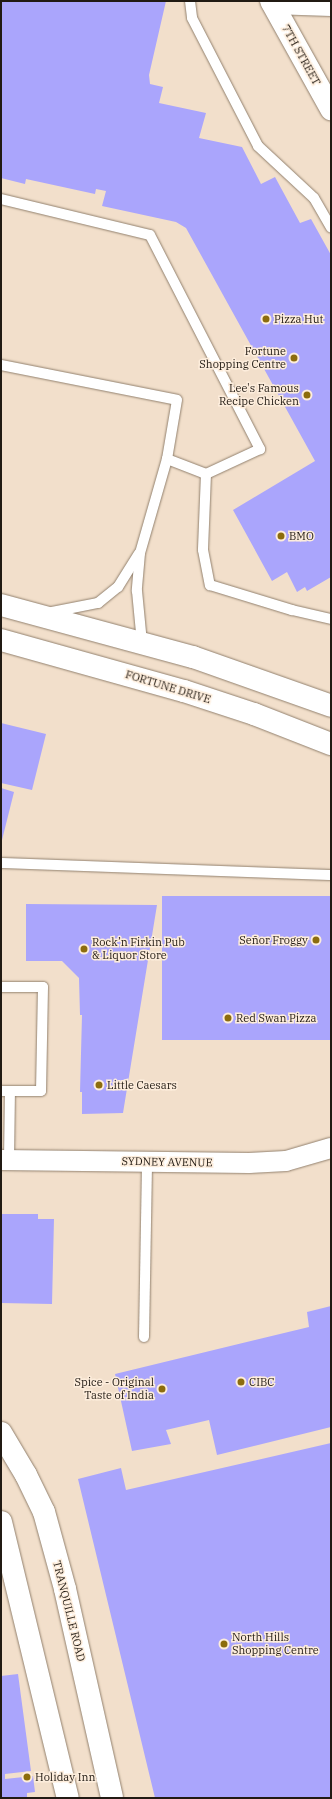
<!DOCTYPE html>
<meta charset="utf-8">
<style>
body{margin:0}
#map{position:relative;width:332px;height:1799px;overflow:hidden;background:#f2dfcb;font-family:"IBM Plex Serif",serif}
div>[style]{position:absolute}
.building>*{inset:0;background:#aaa5fc;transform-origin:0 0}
.roads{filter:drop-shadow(0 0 1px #92816e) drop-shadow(0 0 1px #92816e)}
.service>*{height:10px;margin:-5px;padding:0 5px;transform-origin:5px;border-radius:5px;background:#fff}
.minor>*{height:20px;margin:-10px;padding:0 10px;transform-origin:10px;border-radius:10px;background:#fff}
.tertiary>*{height:22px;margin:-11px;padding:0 11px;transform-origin:11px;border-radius:11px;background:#fff}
.secondary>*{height:22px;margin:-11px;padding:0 11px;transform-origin:11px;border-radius:11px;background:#fff}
.dots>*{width:11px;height:11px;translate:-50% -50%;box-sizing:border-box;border:2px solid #fdeddc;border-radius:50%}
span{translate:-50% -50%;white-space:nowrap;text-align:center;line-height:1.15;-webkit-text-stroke:3px #fdeddc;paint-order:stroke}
.street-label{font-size:11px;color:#211a13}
.poi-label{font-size:11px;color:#211a13}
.left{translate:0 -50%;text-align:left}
.right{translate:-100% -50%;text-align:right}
.frame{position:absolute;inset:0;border:2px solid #211a13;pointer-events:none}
</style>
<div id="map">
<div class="building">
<i style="clip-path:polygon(1px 1px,166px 1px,149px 75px,150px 84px,163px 87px,159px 103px,206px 113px,199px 138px,242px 147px,261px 184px,275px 177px,300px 223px,311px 219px,331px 255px,331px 577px,307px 591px,305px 587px,297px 592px,287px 572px,272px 581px,233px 510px,315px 461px,186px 228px,176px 222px,102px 206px,106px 191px,96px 189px,95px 194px,26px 179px,25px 184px,1px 178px)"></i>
<i style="clip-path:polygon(1px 723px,46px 734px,32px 790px,1px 783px)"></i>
<i style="clip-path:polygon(1px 788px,14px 792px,2px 840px,1px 840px)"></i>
<i style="left:162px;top:896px;width:169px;height:144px"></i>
<i style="clip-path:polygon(26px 904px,157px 905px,123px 1113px,82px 1114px,82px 1092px,80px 1092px,82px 1015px,80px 1015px,79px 978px,62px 961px,26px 961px)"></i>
<i style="clip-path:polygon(1px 1214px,38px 1214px,38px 1219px,54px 1219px,52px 1304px,1px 1303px)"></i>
<i style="clip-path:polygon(331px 1306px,331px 1427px,217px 1455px,209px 1420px,166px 1430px,171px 1444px,132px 1451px,115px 1374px,309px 1327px,307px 1312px)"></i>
<i style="clip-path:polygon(331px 1443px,331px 1798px,155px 1798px,78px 1479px,121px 1468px,126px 1490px)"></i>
<i style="clip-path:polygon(18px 1674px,31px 1771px,5px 1774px,5px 1779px,33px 1776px,35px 1792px,27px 1793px,27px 1798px,1px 1798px,1px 1676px)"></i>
</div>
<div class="roads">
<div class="service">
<i style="left:190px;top:1px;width:17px;rotate:83deg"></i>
<i style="left:192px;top:18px;width:144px;rotate:62.7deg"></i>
<i style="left:258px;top:146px;width:76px;rotate:42.9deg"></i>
<i style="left:314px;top:198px;width:34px;rotate:60deg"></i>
<i style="left:1px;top:199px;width:153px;rotate:13.6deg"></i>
<i style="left:150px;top:235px;width:241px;rotate:62.8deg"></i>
<i style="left:260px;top:449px;width:60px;rotate:155.2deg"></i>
<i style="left:206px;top:474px;width:42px;rotate:-159deg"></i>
<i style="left:1px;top:365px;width:179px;rotate:11.2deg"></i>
<i style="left:177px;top:400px;width:60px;rotate:99.6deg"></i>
<i style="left:167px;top:459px;width:98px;rotate:106deg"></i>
<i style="left:140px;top:553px;width:38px;rotate:95deg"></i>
<i style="left:137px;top:591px;width:52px;rotate:84.5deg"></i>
<i style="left:206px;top:474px;width:76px;rotate:92.3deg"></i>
<i style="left:203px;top:550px;width:36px;rotate:79deg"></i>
<i style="left:210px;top:585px;width:86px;rotate:17deg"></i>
<i style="left:292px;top:610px;width:40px;rotate:13deg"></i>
<i style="left:52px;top:612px;width:47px;rotate:-11.1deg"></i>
<i style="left:98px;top:603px;width:26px;rotate:-39deg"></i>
<i style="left:118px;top:587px;width:39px;rotate:-58deg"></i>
<i style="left:1px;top:863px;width:330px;rotate:2.1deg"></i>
<i style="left:1px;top:987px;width:42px"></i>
<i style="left:43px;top:987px;width:104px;rotate:91.1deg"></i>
<i style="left:41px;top:1091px;width:40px;rotate:180deg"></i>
<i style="left:9px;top:1160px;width:69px;rotate:-89.2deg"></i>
<i style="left:144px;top:1337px;width:176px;rotate:-89deg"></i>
</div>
<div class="minor">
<i style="left:272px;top:4px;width:59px;rotate:1.9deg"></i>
<i style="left:1px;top:1160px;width:248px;rotate:0.7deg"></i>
<i style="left:249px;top:1163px;width:37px;rotate:-3deg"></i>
<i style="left:286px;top:1161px;width:47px;rotate:-16.1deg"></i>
</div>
<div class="tertiary">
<i style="left:271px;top:1px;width:124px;rotate:60.9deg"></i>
</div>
<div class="secondary">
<i style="left:1px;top:605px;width:199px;rotate:15.2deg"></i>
<i style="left:193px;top:657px;width:146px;rotate:19.5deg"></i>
<i style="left:1px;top:640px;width:190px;rotate:15.6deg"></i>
<i style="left:184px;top:691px;width:74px;rotate:18.2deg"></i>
<i style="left:254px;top:714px;width:83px;rotate:21.3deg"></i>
<i style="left:1px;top:1433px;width:49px;rotate:59.2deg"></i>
<i style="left:26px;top:1475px;width:41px;rotate:64.1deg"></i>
<i style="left:44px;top:1512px;width:80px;rotate:74.7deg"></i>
<i style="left:65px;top:1589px;width:214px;rotate:77.3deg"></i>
<i style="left:1px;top:1522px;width:284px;rotate:76.4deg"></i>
</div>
</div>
<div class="dots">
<i style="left:266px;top:319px;background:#8c6c0d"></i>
<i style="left:294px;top:358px;background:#8c6c0d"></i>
<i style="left:307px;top:395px;background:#8c6c0d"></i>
<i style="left:281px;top:536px;background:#8c6c0d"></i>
<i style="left:316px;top:940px;background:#8c6c0d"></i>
<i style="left:84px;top:949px;background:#8c6c0d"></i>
<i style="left:228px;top:1018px;background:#8c6c0d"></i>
<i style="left:99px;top:1085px;background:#8c6c0d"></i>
<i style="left:241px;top:1382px;background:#8c6c0d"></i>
<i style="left:162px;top:1389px;background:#8c6c0d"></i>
<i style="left:224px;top:1644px;background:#8c6c0d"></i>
<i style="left:27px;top:1777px;background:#8c6c0d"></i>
</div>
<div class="street-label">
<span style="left:301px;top:55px;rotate:61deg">7TH STREET</span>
<span style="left:168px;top:687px;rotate:17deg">FORTUNE DRIVE</span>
<span style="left:167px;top:1162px;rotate:1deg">SYDNEY AVENUE</span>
<span style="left:69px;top:1611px;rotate:76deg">TRANQUILLE ROAD</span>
</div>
<div class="poi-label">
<span class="left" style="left:274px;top:319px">Pizza Hut</span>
<span class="right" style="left:286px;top:358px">Fortune<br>Shopping Centre</span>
<span class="right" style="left:299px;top:395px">Lee's Famous<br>Recipe Chicken</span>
<span class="left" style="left:289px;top:536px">BMO</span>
<span class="right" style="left:308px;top:940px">Señor Froggy</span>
<span class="left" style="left:92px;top:949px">Rock’n Firkin Pub<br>&amp; Liquor Store</span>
<span class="left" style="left:236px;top:1018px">Red Swan Pizza</span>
<span class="left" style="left:107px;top:1085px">Little Caesars</span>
<span class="left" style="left:249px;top:1382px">CIBC</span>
<span class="right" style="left:154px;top:1389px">Spice - Original<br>Taste of India</span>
<span class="left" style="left:232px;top:1644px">North Hills<br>Shopping Centre</span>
<span class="left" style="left:35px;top:1777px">Holiday Inn</span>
</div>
<div class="frame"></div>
</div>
